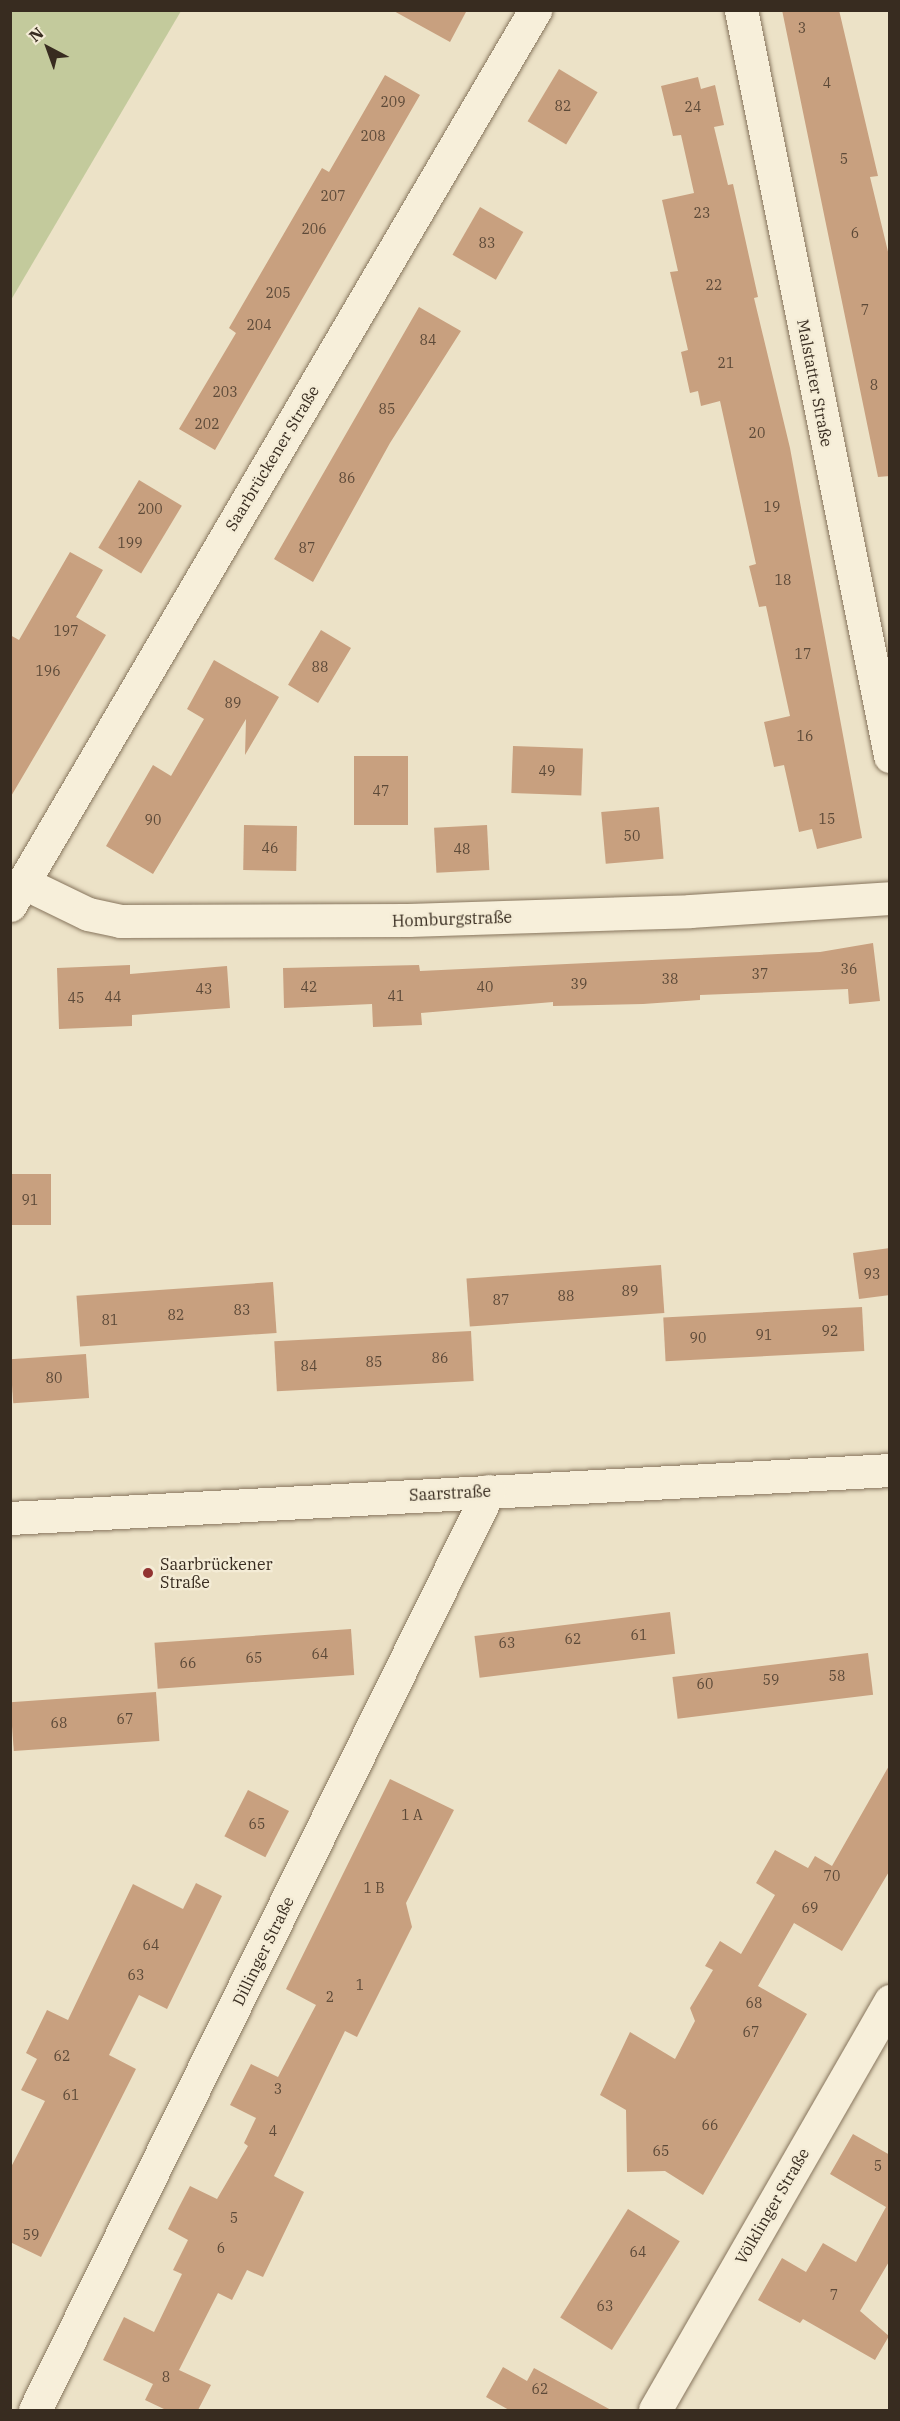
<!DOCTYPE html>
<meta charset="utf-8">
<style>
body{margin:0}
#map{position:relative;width:900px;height:2421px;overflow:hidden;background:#ece2c7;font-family:"IBM Plex Serif",serif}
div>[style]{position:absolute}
.green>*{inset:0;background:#c3ca9c}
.building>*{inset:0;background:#c8a07f;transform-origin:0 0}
.roads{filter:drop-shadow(0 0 2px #87755d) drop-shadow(0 0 2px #87755d)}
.minor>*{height:33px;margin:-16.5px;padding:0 16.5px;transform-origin:16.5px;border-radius:16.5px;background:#f7efda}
.dots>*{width:16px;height:16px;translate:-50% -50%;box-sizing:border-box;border:3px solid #f4ecd6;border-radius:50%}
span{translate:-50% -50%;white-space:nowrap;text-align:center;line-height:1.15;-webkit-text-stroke:4.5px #f4ecd6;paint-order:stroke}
.number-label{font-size:14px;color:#5c4938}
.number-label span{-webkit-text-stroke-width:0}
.street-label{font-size:16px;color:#382c20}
.poi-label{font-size:16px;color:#382c20}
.left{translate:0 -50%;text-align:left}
.frame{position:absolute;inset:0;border:12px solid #382c20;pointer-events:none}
.north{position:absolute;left:18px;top:18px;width:60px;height:60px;-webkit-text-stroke:4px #f4ecd6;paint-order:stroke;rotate:319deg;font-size:16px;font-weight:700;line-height:24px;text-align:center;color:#382c20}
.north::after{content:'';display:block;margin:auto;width:21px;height:27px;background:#382c20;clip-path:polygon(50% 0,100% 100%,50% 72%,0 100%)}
</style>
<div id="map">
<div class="green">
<i style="clip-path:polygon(11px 10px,181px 11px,11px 300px,10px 11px)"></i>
</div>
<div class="building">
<i style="clip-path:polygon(392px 10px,467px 10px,450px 42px)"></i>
<i style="clip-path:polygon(782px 10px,839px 10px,878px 176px,870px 177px,890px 260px,890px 476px,878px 477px)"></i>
<i style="left:559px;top:69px;width:45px;height:61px;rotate:31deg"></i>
<i style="clip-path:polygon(385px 75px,420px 95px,215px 450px,179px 429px,236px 333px,229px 328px,322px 168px,329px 172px)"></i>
<i style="clip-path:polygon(698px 77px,701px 89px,715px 85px,724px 125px,714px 127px,728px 185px,733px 184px,758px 297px,754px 298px,790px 448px,862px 838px,817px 849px,812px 829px,799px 832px,784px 765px,774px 767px,764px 722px,790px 716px,766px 606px,759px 607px,749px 566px,756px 564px,720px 401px,701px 406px,698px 391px,690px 393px,681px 352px,688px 350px,670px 272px,678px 271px,662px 200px,694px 193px,681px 135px,673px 136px,661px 86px)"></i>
<i style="left:480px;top:207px;width:50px;height:55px;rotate:30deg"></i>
<i style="clip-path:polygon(419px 307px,461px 331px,390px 443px,313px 582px,274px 559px)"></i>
<i style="left:139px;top:480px;width:50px;height:79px;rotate:31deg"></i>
<i style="clip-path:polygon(70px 552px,103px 570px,76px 617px,106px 635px,10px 798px,10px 635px,19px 640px)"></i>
<i style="left:321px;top:630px;width:35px;height:64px;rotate:31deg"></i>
<i style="clip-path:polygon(214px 660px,279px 697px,245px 755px,246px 719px,153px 874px,106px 846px,153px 765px,171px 776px,204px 719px,187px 709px)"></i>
<i style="left:513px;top:746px;width:70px;height:47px;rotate:2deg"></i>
<i style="left:408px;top:756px;width:69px;height:54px;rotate:90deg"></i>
<i style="left:659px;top:807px;width:52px;height:58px;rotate:85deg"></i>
<i style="left:244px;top:825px;width:53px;height:45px;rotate:1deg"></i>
<i style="left:487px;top:825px;width:45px;height:53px;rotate:87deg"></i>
<i style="clip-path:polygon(873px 943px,880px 1001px,849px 1004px,848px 989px,700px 995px,700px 1000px,643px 1004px,553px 1006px,553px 1002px,421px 1013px,422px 1025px,373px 1027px,372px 1004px,284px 1008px,283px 968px,419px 965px,420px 971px,820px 952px)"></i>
<i style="clip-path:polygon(130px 965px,130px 974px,227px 966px,230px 1008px,132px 1015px,132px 1026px,59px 1029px,57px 968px)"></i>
<i style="left:10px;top:1174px;width:41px;height:51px"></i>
<i style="clip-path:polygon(890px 1248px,890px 1295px,859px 1299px,853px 1253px)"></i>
<i style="left:661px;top:1265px;width:48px;height:195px;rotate:86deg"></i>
<i style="left:273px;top:1282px;width:51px;height:197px;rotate:86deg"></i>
<i style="left:862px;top:1307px;width:44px;height:199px;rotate:87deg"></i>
<i style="left:471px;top:1331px;width:50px;height:197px;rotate:87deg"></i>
<i style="left:86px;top:1354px;width:44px;height:76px;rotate:86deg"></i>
<i style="left:670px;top:1612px;width:42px;height:197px;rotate:83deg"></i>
<i style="left:351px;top:1629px;width:46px;height:197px;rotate:86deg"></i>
<i style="left:868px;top:1653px;width:42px;height:197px;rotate:83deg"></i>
<i style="left:156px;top:1692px;width:49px;height:146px;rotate:86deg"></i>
<i style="clip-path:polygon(890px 1764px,890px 1870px,842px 1951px,794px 1923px,758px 1986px,807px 2014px,703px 2195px,665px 2171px,627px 2172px,626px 2110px,600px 2095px,630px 2032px,675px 2059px,695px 2021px,690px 2008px,713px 1970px,705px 1966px,720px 1941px,741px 1954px,775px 1895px,756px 1883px,775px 1850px,808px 1868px,815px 1856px,832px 1866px)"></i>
<i style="clip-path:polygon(390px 1779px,454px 1810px,406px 1903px,412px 1927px,357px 2037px,345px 2031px,274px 2176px,304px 2192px,263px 2277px,247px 2270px,232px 2300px,218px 2293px,179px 2370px,211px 2385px,198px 2410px,166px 2410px,145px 2400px,153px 2384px,103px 2360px,124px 2317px,154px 2332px,182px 2274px,173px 2270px,188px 2240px,168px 2229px,179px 2207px,190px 2186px,217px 2199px,248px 2146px,244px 2143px,256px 2118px,230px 2105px,251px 2064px,278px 2077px,316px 2005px,286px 1989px)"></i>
<i style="left:248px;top:1790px;width:46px;height:52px;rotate:27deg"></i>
<i style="clip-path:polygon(196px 1883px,222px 1896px,167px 2009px,139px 1995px,109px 2055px,136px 2069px,41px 2257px,10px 2242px,10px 2169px,45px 2101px,21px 2090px,37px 2059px,26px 2053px,47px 2010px,68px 2020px,133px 1884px,183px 1909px)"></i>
<i style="clip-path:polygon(853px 2134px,890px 2155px,890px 2260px,860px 2311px,889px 2336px,875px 2360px,803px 2319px,800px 2323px,758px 2300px,782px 2258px,806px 2272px,823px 2243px,856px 2262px,886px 2207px,830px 2174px)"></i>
<i style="left:628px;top:2209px;width:61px;height:128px;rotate:32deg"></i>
<i style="clip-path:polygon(503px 2367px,527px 2381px,534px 2368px,611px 2410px,509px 2410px,486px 2397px)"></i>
</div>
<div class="roads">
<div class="minor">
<i style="left:741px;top:10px;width:761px;rotate:78.7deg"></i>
<i style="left:22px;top:882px;width:73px;rotate:25.9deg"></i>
<i style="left:88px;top:914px;width:33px;rotate:12deg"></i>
<i style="left:120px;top:921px;width:288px;rotate:-0.2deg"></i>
<i style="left:408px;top:920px;width:282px;rotate:-1.8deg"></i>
<i style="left:690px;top:911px;width:200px;rotate:-3.7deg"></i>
<i style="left:10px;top:905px;width:1038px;rotate:-59.6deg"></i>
<i style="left:10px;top:1518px;width:881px;rotate:-3.12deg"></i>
<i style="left:35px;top:2410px;width:1025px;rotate:-63.71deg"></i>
<i style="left:655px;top:2410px;width:472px;rotate:-60.1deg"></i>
</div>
</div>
<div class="dots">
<i style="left:148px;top:1573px;background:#923331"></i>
</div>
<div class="number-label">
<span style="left:802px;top:28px">3</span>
<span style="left:827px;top:83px">4</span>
<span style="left:393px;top:102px">209</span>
<span style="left:563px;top:106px">82</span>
<span style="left:693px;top:107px">24</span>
<span style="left:373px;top:136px">208</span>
<span style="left:844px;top:159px">5</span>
<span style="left:333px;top:196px">207</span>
<span style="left:702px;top:213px">23</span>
<span style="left:314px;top:229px">206</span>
<span style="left:855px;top:233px">6</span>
<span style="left:487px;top:243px">83</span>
<span style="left:714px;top:285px">22</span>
<span style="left:278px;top:293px">205</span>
<span style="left:865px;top:310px">7</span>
<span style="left:259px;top:325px">204</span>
<span style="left:428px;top:340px">84</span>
<span style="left:726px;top:363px">21</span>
<span style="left:874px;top:385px">8</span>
<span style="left:225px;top:392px">203</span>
<span style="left:387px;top:409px">85</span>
<span style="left:207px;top:424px">202</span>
<span style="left:757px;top:433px">20</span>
<span style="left:347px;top:478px">86</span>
<span style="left:772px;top:507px">19</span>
<span style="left:150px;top:509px">200</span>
<span style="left:130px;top:543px">199</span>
<span style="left:307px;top:548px">87</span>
<span style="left:783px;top:580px">18</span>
<span style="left:66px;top:631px">197</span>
<span style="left:803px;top:654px">17</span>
<span style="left:320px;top:667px">88</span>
<span style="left:48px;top:671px">196</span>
<span style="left:233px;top:703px">89</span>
<span style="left:805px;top:736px">16</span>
<span style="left:547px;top:771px">49</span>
<span style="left:381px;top:791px">47</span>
<span style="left:827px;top:819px">15</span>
<span style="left:153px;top:820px">90</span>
<span style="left:632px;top:836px">50</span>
<span style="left:270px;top:848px">46</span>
<span style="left:462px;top:849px">48</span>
<span style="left:849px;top:969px">36</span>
<span style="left:760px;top:974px">37</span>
<span style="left:670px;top:979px">38</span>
<span style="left:579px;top:984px">39</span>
<span style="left:309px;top:987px">42</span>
<span style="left:485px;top:987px">40</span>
<span style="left:204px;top:989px">43</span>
<span style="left:396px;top:996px">41</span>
<span style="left:113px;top:997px">44</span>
<span style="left:76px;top:998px">45</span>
<span style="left:30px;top:1200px">91</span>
<span style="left:872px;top:1274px">93</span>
<span style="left:630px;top:1291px">89</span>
<span style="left:566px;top:1296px">88</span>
<span style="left:501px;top:1300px">87</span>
<span style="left:242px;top:1310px">83</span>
<span style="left:176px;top:1315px">82</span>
<span style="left:110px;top:1320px">81</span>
<span style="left:830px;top:1331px">92</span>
<span style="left:764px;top:1335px">91</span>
<span style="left:698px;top:1338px">90</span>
<span style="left:440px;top:1358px">86</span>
<span style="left:374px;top:1362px">85</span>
<span style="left:309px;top:1366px">84</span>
<span style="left:54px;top:1378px">80</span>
<span style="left:639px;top:1635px">61</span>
<span style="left:573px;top:1639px">62</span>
<span style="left:507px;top:1643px">63</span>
<span style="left:320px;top:1654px">64</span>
<span style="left:254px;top:1658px">65</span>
<span style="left:188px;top:1663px">66</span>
<span style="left:837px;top:1676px">58</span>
<span style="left:771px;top:1680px">59</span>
<span style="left:705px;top:1684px">60</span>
<span style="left:125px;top:1719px">67</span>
<span style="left:59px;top:1723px">68</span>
<span style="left:412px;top:1815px">1 A</span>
<span style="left:257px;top:1824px">65</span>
<span style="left:832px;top:1876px">70</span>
<span style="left:374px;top:1888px">1 B</span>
<span style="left:810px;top:1908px">69</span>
<span style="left:151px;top:1945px">64</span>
<span style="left:136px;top:1975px">63</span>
<span style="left:360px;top:1985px">1</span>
<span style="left:330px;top:1997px">2</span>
<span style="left:754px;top:2003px">68</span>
<span style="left:751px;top:2032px">67</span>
<span style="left:62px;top:2056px">62</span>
<span style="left:278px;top:2089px">3</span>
<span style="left:71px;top:2095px">61</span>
<span style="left:710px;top:2125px">66</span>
<span style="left:273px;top:2131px">4</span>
<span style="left:661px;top:2151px">65</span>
<span style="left:878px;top:2166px">5</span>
<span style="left:234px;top:2218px">5</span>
<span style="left:31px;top:2235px">59</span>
<span style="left:221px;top:2248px">6</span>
<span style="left:638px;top:2252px">64</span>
<span style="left:834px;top:2295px">7</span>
<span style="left:605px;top:2306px">63</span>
<span style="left:166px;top:2377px">8</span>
<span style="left:540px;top:2389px">62</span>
</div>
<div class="street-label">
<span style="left:815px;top:383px;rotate:79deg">Malstatter Straße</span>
<span style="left:272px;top:458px;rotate:-59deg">Saarbrückener Straße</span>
<span style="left:452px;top:919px;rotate:-2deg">Homburgstraße</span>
<span style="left:450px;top:1493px;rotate:-3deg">Saarstraße</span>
<span style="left:263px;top:1951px;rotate:-64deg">Dillinger Straße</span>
<span style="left:772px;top:2206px;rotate:-60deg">Völklinger Straße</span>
</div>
<div class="poi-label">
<span class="left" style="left:160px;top:1573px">Saarbrückener<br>Straße</span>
</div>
<div class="frame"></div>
<div class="north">N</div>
</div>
